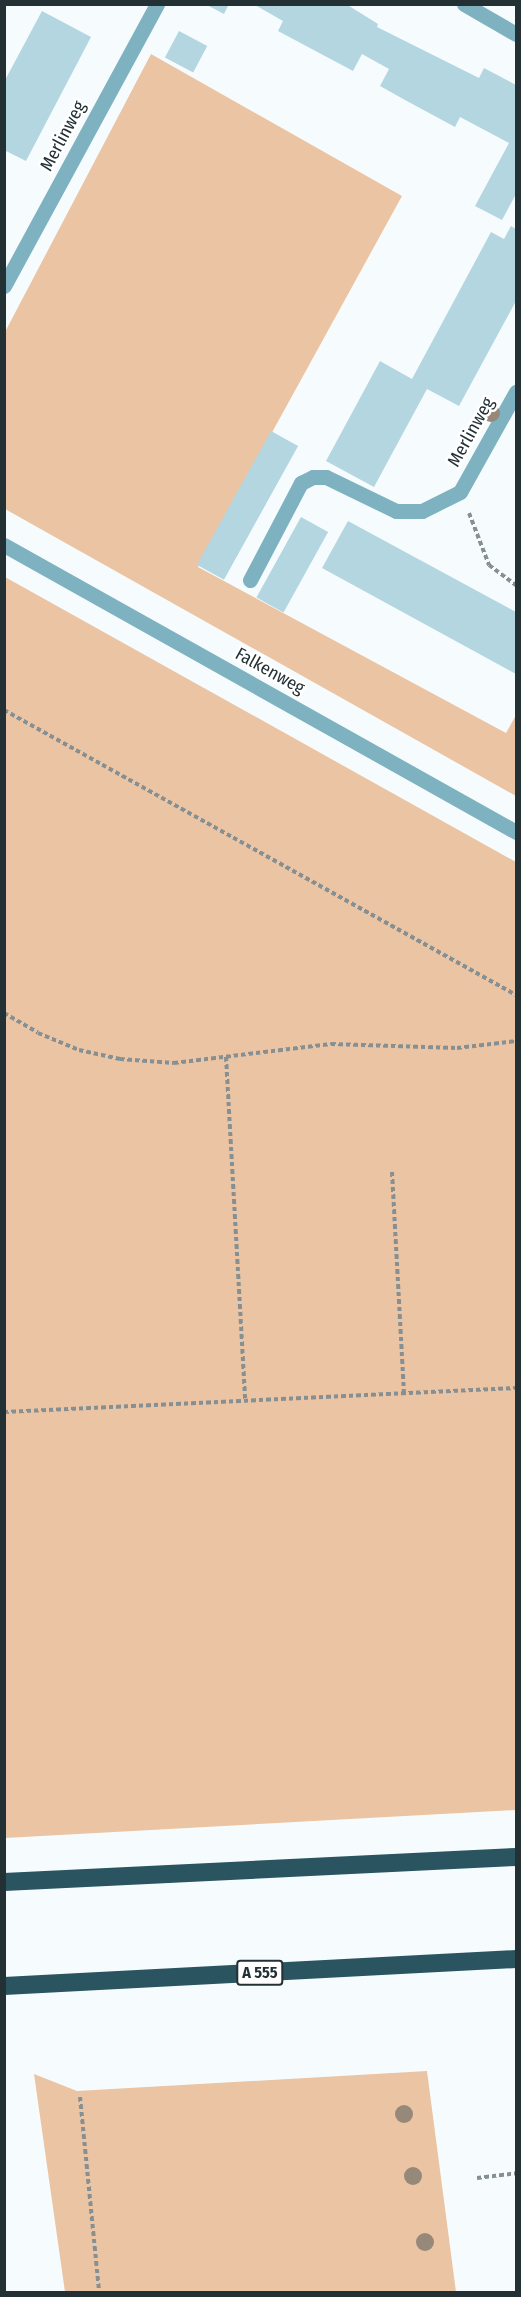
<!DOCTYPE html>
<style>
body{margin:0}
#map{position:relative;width:521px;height:2297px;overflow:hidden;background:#f6fcfe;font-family:"Fira Sans Condensed",sans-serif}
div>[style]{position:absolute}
.green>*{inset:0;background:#ebc4a3}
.building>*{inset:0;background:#b4d6e0;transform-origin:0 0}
.path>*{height:4px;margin-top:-2px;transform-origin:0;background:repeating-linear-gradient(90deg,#869093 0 4.5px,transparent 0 7.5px)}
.service>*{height:15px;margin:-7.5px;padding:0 7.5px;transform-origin:7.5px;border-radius:7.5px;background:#7fb2c1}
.minor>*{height:15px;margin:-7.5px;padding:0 7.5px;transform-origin:7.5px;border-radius:7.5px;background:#7fb2c1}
.motorway>*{height:18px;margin:-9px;padding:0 9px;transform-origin:9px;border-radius:9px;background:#295460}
.trees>*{width:18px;height:18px;margin:-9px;border-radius:50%;background:#96897a}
span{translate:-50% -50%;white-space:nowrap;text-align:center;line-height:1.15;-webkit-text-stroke:5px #fff;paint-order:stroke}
.shield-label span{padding:2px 4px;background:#fff;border:2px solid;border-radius:4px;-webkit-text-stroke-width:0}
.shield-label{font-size:16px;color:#233135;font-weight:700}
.street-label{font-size:18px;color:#233135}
.frame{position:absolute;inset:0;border:6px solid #233135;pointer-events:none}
</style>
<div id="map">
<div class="green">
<i style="clip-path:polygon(151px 54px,402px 196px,198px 567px,506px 733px,516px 715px,516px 796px,5px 509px,5px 332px)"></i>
<i style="clip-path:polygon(5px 577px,516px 862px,516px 1810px,5px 1838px)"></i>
<i style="clip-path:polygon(427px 2071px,456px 2292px,65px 2292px,34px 2074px,77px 2091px)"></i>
</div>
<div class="building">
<i style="clip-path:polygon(205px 4px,229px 4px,224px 14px)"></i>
<i style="clip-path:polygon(253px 4px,346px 4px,378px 24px,377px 27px,479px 78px,484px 68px,516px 85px,516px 194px,502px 220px,475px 206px,509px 143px,460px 117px,455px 127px,405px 100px,380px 86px,389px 69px,362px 54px,353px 71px,278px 31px,283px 21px)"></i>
<i style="clip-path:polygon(42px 11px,91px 37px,26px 161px,4px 150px,4px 82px)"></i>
<i style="left:179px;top:31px;width:32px;height:30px;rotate:28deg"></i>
<i style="clip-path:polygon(511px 226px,516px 229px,516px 301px,459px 406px,427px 389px,374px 487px,326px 461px,380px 361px,412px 379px,491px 232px,504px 239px)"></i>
<i style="left:271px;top:431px;width:31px;height:153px;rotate:29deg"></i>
<i style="left:301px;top:517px;width:31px;height:92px;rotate:29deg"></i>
<i style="clip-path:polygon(348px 521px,516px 612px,516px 674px,322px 568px)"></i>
</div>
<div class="path">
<i style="left:469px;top:513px;width:56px;rotate:69deg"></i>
<i style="left:489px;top:565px;width:34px;rotate:37deg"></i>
<i style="left:4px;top:710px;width:586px;rotate:29.1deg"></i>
<i style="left:4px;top:1013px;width:39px;rotate:30deg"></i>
<i style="left:38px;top:1033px;width:44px;rotate:22.5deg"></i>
<i style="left:79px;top:1050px;width:42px;rotate:12.4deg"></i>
<i style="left:120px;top:1059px;width:54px;rotate:4.2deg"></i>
<i style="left:174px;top:1063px;width:158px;rotate:-6.9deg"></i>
<i style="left:331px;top:1044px;width:126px;rotate:1.8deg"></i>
<i style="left:457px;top:1048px;width:59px;rotate:-6.8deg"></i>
<i style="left:226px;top:1057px;width:344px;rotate:86.8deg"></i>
<i style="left:392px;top:1172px;width:221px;rotate:86.9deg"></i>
<i style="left:4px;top:1412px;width:513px;rotate:-2.68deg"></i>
<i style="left:80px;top:2097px;width:196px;rotate:84.4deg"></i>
<i style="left:477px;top:2178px;width:39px;rotate:-7deg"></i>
</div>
<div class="service">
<i style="left:250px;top:580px;width:110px;rotate:-62.3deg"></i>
<i style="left:301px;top:483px;width:13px;rotate:-27deg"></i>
<i style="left:313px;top:477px;width:13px"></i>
<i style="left:326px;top:477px;width:78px;rotate:25.9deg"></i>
<i style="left:396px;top:511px;width:26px"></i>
<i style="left:422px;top:511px;width:42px;rotate:-26.6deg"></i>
</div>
<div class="minor">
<i style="left:464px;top:4px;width:60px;rotate:30deg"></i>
<i style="left:4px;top:286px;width:321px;rotate:-61.5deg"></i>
<i style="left:460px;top:492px;width:115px;rotate:-60.8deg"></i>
<i style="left:4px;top:545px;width:587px;rotate:29.27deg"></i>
</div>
<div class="motorway">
<i style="left:4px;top:1882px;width:513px;rotate:-2.8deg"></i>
<i style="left:4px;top:1986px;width:513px;rotate:-3.02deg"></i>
</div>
<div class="trees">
<i style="left:491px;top:413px"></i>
<i style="left:404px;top:2114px"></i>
<i style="left:413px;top:2176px"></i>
<i style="left:425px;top:2242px"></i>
</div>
<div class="shield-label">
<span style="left:260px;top:1973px">A 555</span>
</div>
<div class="street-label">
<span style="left:63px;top:136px;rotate:-62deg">Merlinweg</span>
<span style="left:471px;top:432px;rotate:-61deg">Merlinweg</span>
<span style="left:270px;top:671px;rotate:29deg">Falkenweg</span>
</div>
<div class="frame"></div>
</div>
